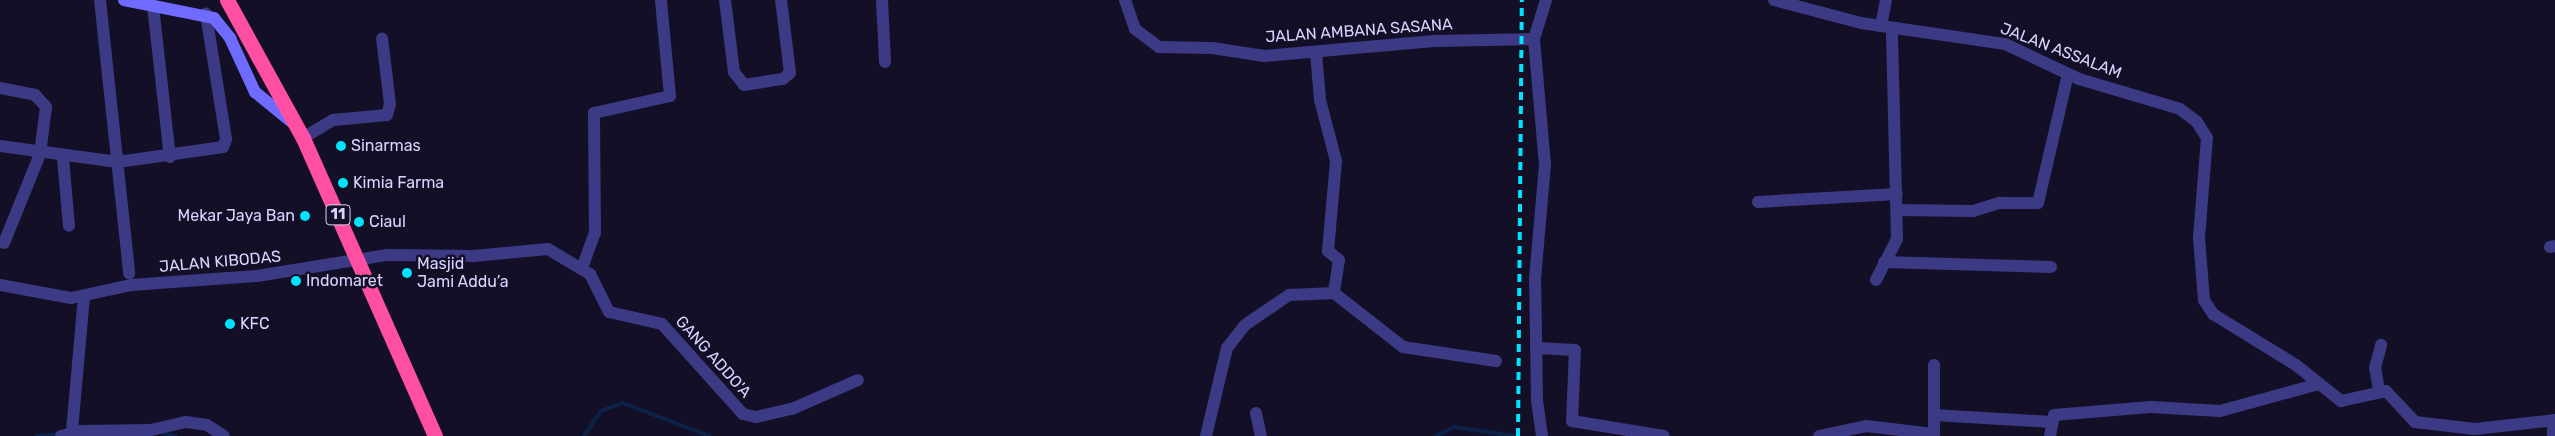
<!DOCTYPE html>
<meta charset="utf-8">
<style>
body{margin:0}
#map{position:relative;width:2555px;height:436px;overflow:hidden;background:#130f26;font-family:Rubik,sans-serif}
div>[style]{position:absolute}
.stream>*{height:4px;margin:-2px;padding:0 2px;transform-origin:2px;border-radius:2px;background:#0c2248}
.street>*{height:12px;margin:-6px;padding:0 6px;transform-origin:6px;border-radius:6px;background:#3d3a85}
.secondary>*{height:12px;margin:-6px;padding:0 6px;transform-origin:6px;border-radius:6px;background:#6f6bff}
.highway>*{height:15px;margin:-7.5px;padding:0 7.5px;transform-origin:7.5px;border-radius:7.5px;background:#ff4fa3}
.rail>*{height:4px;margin-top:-2px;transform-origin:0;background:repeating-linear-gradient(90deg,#00e5ff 0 8px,transparent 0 14px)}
.dots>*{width:14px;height:14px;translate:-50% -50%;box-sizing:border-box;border:2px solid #130f26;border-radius:50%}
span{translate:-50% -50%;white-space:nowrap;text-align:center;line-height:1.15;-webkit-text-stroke:5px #130f26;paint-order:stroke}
.shield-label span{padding:1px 4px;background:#130f26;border:1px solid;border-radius:4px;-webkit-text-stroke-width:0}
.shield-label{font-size:15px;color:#d9d4ff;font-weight:700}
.street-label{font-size:16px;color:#d9d4ff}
.poi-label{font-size:16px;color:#d9d4ff}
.left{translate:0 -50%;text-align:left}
.right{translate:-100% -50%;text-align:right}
</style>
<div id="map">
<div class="stream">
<i style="left:162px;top:433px;width:14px;rotate:12deg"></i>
<i style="left:37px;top:436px;width:23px;rotate:-5deg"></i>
<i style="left:584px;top:436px;width:30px;rotate:-56deg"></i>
<i style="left:601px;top:411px;width:23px;rotate:-20deg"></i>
<i style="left:623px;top:403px;width:92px;rotate:21deg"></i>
<i style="left:1436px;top:436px;width:20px;rotate:-27deg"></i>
<i style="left:1454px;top:427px;width:61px;rotate:8.5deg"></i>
</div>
<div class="street">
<i style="left:100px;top:0;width:275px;rotate:83.9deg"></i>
<i style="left:725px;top:0;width:73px;rotate:82.9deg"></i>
<i style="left:734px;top:72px;width:16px;rotate:52deg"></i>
<i style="left:744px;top:85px;width:39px;rotate:-9deg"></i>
<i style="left:783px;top:79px;width:9px;rotate:-41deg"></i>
<i style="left:790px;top:73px;width:74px;rotate:-97deg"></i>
<i style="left:882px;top:0;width:62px;rotate:87.2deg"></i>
<i style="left:1125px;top:0;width:31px;rotate:71deg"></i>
<i style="left:1135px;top:29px;width:30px;rotate:37deg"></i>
<i style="left:1159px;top:47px;width:53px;rotate:1.1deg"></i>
<i style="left:1212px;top:48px;width:53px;rotate:8.7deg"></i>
<i style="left:1264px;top:56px;width:171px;rotate:-5deg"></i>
<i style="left:1434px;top:41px;width:100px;rotate:-1.1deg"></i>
<i style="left:1774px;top:0;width:90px;rotate:14.8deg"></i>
<i style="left:1861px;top:23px;width:146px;rotate:8.3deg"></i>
<i style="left:2005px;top:44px;width:82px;rotate:25.3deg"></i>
<i style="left:2079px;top:79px;width:105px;rotate:16.5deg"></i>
<i style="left:2180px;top:109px;width:21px;rotate:37deg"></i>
<i style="left:2197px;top:122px;width:19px;rotate:58deg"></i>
<i style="left:2207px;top:138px;width:100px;rotate:94.6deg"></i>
<i style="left:2199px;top:238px;width:62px;rotate:85.4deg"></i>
<i style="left:2204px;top:300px;width:17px;rotate:57deg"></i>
<i style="left:2213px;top:314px;width:97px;rotate:31.6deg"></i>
<i style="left:2296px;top:365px;width:58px;rotate:38.7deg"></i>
<i style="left:2341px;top:401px;width:46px;rotate:-12.5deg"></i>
<i style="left:2386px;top:391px;width:42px;rotate:46.9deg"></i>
<i style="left:2415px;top:422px;width:60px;rotate:6.7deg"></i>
<i style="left:2475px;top:429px;width:81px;rotate:-6.4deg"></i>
<i style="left:153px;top:6px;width:152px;rotate:83.6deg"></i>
<i style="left:1881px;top:26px;width:26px;rotate:-79deg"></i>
<i style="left:1316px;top:53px;width:47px;rotate:85.1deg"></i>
<i style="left:1320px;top:100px;width:63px;rotate:75.3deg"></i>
<i style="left:1336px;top:161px;width:90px;rotate:95.1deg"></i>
<i style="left:1328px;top:251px;width:14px;rotate:39deg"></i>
<i style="left:1339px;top:260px;width:33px;rotate:99deg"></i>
<i style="left:0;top:88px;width:36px;rotate:11deg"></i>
<i style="left:35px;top:95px;width:16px;rotate:47deg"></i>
<i style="left:46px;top:107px;width:47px;rotate:97.3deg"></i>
<i style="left:40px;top:154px;width:96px;rotate:112deg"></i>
<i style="left:303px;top:138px;width:35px;rotate:-31deg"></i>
<i style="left:333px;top:120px;width:54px;rotate:-5.3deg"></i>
<i style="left:387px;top:115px;width:11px;rotate:-75deg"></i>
<i style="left:390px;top:104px;width:66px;rotate:-96.9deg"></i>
<i style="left:0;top:146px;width:119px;rotate:7.7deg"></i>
<i style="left:118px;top:162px;width:106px;rotate:-8.1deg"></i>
<i style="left:223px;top:147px;width:9px;rotate:-69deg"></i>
<i style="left:226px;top:139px;width:127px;rotate:-99.1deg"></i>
<i style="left:63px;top:158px;width:68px;rotate:85deg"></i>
<i style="left:1758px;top:202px;width:139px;rotate:-3.3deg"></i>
<i style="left:1897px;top:210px;width:76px;rotate:0.8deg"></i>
<i style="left:1973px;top:211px;width:28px;rotate:-17deg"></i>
<i style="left:2000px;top:203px;width:38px"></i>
<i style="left:2038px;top:203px;width:132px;rotate:-76.9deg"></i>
<i style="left:2550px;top:247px;width:5px;rotate:-11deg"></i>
<i style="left:1884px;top:262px;width:167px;rotate:1.7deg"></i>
<i style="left:582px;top:268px;width:37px;rotate:-70deg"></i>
<i style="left:595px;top:233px;width:120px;rotate:-90.5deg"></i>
<i style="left:594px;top:113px;width:78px;rotate:-12.6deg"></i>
<i style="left:670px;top:96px;width:96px;rotate:-95.4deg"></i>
<i style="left:1876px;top:280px;width:46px;rotate:-62.9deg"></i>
<i style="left:1897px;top:239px;width:211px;rotate:-91.4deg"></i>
<i style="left:0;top:285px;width:72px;rotate:10.4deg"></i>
<i style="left:71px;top:298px;width:61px;rotate:-12.2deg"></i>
<i style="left:131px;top:285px;width:126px;rotate:-4.1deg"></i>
<i style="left:257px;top:276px;width:132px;rotate:-9.2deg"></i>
<i style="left:387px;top:255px;width:87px;rotate:0.7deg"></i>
<i style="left:474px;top:256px;width:74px;rotate:-5.4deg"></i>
<i style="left:548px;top:249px;width:49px;rotate:30.8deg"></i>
<i style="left:590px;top:274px;width:42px;rotate:63.4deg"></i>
<i style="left:609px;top:312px;width:54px;rotate:12.8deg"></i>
<i style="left:662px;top:324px;width:121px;rotate:48deg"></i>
<i style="left:743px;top:414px;width:13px;rotate:13deg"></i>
<i style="left:756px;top:417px;width:37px;rotate:-13deg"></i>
<i style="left:792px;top:409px;width:72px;rotate:-23.7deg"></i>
<i style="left:1536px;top:348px;width:39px;rotate:3deg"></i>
<i style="left:1575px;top:350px;width:71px;rotate:92.4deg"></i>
<i style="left:1572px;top:421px;width:93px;rotate:9.3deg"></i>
<i style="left:1934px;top:365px;width:50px;rotate:90deg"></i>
<i style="left:2379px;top:390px;width:22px;rotate:-100deg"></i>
<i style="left:2375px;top:368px;width:24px;rotate:-75deg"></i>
<i style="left:1256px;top:413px;width:24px;rotate:78deg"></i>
<i style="left:72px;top:431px;width:135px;rotate:-84.9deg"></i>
<i style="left:61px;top:436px;width:21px;rotate:-14deg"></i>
<i style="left:81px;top:431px;width:70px;rotate:-0.8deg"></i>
<i style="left:151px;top:430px;width:36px;rotate:-13deg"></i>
<i style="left:186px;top:422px;width:21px;rotate:8deg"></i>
<i style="left:207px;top:425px;width:20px;rotate:33deg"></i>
<i style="left:1206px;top:436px;width:90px;rotate:-76.6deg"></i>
<i style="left:1227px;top:348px;width:29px;rotate:-52deg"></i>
<i style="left:1245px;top:325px;width:53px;rotate:-34.3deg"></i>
<i style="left:1289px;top:295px;width:45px;rotate:-2.5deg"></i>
<i style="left:1334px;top:293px;width:88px;rotate:38deg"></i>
<i style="left:1403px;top:347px;width:94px;rotate:8.6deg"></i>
<i style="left:1542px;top:436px;width:35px;rotate:-98deg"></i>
<i style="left:1537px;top:401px;width:122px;rotate:-90.9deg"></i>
<i style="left:1535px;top:279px;width:114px;rotate:-85deg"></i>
<i style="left:1545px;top:165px;width:126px;rotate:-95deg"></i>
<i style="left:1534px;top:39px;width:41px;rotate:-72.9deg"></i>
<i style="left:1819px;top:436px;width:48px;rotate:-12deg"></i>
<i style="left:1866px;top:426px;width:68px;rotate:6.7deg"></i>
<i style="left:1934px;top:434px;width:19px;rotate:-90deg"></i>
<i style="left:1934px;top:415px;width:117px;rotate:3.4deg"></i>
<i style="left:2050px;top:436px;width:21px;rotate:-79deg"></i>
<i style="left:2054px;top:415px;width:97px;rotate:-4.7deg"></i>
<i style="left:2151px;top:407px;width:69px;rotate:3.3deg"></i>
<i style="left:2220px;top:411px;width:103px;rotate:-15.3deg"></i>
<i style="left:2553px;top:436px;width:16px;rotate:-90deg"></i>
</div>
<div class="secondary">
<i style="left:124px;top:0;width:92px;rotate:11.3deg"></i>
<i style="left:214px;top:18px;width:26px;rotate:51deg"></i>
<i style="left:230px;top:38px;width:60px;rotate:65.2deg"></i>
<i style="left:255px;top:92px;width:50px;rotate:39.4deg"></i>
</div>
<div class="highway">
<i style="left:227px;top:0;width:158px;rotate:61.2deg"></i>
<i style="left:303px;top:138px;width:326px;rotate:66.1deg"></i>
</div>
<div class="rail">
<i style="left:1518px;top:436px;width:436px;rotate:-89.5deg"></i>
</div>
<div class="dots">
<i style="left:341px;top:146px;background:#00e5ff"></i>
<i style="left:343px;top:183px;background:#00e5ff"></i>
<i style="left:305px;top:216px;background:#00e5ff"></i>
<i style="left:359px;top:222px;background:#00e5ff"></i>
<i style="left:407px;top:273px;background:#00e5ff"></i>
<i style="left:296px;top:281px;background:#00e5ff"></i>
<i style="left:230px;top:324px;background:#00e5ff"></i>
</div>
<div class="shield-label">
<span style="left:338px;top:215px">11</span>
</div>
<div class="street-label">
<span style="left:1359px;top:31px;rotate:-4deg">JALAN AMBANA SASANA</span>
<span style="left:2061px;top:51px;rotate:21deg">JALAN ASSALAM</span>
<span style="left:220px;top:262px;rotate:-5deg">JALAN KIBODAS</span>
<span style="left:713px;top:357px;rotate:48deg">GANG ADDO'A</span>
</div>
<div class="poi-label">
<span class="left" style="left:351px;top:146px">Sinarmas</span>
<span class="left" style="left:353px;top:183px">Kimia Farma</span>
<span class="right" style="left:295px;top:216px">Mekar Jaya Ban</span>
<span class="left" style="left:369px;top:222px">Ciaul</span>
<span class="left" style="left:417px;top:273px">Masjid<br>Jami Addu’a</span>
<span class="left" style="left:306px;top:281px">Indomaret</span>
<span class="left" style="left:240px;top:324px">KFC</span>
</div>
</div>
